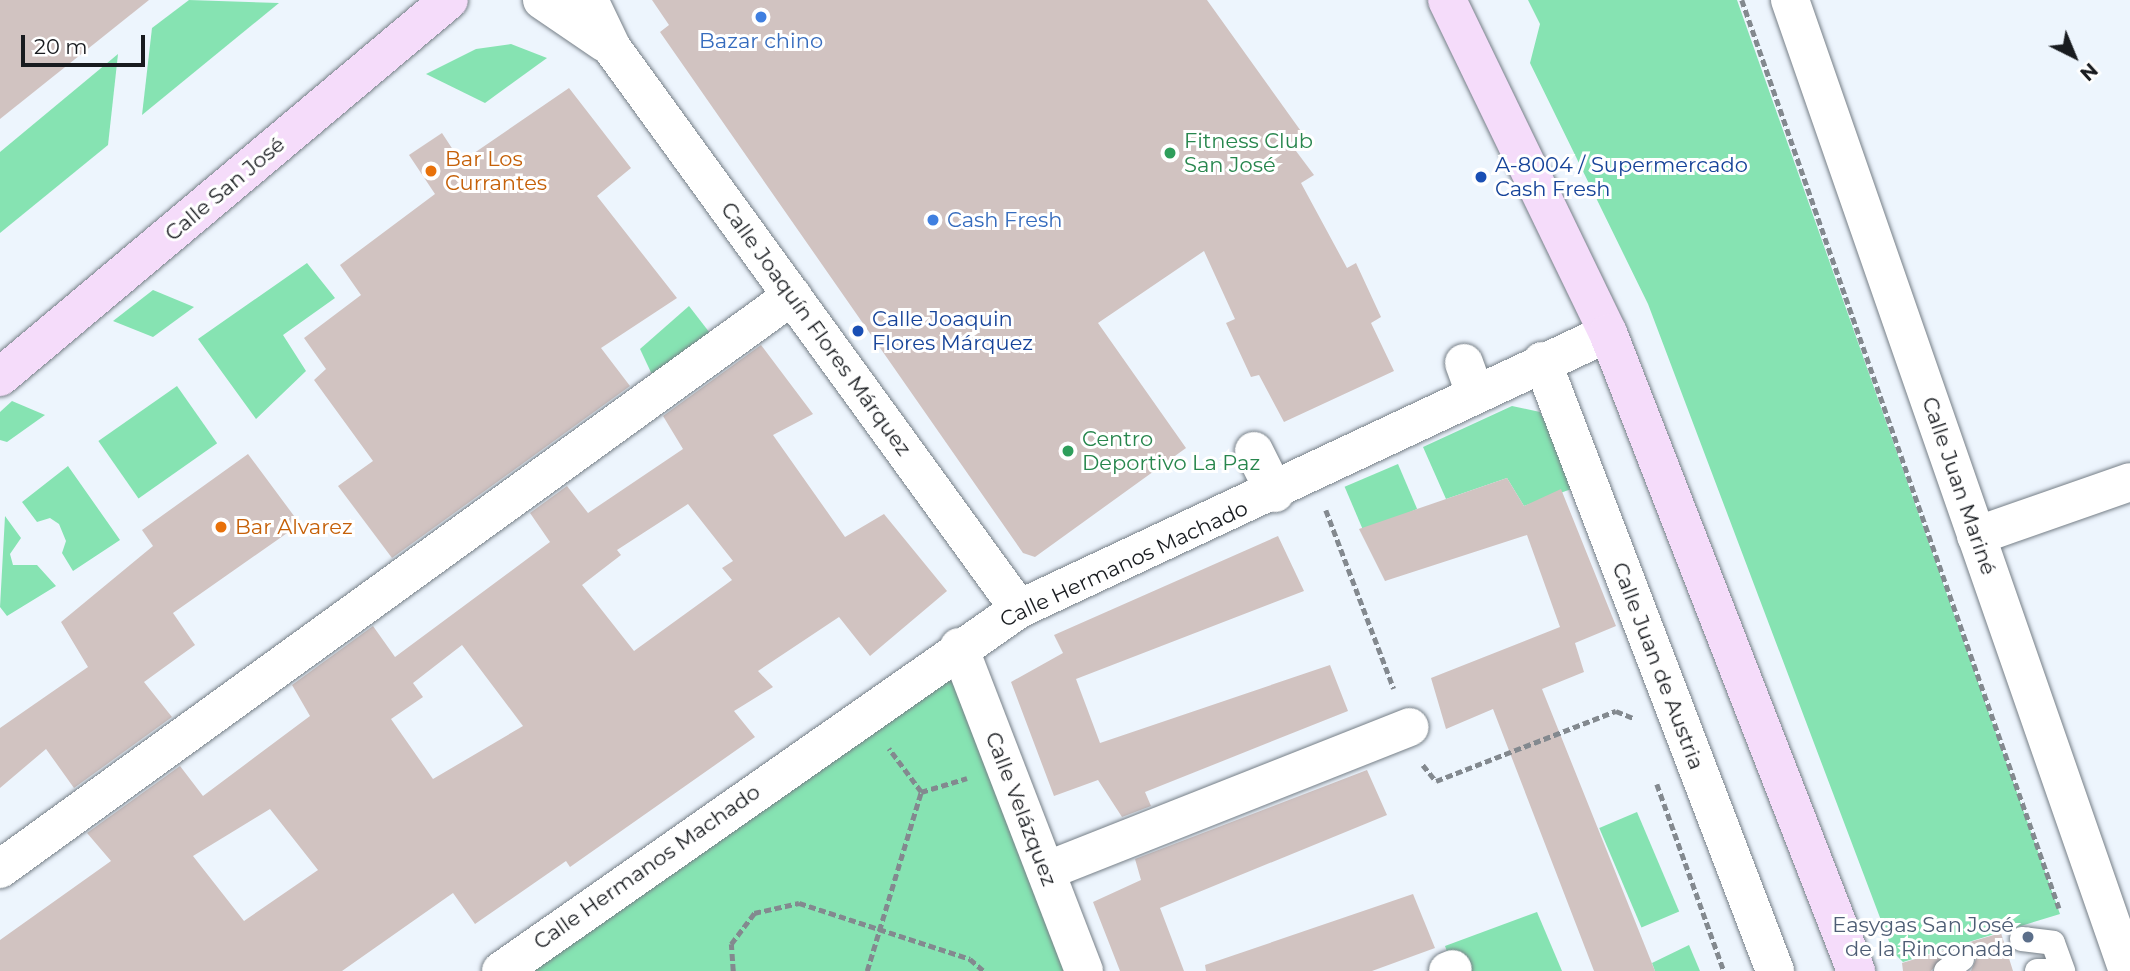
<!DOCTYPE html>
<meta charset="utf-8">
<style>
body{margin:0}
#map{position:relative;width:2130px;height:971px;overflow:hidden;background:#edf5fd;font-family:Montserrat,sans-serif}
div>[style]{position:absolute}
.green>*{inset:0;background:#86e3b2;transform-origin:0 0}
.building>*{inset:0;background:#d1c3c1}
.path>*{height:4.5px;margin-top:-2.25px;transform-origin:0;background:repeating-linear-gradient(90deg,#83898f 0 7px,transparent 0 10.5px)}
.roads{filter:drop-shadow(0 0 2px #767f87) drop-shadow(0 0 2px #767f87)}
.lane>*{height:24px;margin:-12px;padding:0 12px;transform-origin:12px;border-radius:12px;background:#fff}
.street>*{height:38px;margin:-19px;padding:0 19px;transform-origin:19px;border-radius:19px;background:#fff}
.secondary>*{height:38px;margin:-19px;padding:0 19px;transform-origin:19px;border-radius:19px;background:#f5dcfa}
.dots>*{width:19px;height:19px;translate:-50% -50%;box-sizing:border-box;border:4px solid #fff;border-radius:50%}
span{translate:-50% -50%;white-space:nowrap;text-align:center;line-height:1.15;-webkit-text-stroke:6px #fff;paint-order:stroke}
.shop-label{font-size:21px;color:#366cbe}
.left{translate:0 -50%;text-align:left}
.leisure-label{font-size:21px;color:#27864d}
.food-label{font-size:21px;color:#c56008}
.transit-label{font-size:21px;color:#164399}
.street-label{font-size:21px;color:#181b1f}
.service-label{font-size:21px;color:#4e5e75}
.right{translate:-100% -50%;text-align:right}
.north{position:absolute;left:2039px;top:21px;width:70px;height:70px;-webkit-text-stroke:5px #fff;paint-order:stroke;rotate:137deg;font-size:19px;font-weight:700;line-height:28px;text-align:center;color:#181b1f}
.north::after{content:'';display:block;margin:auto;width:24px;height:32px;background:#181b1f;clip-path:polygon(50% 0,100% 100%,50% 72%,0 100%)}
.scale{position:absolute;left:21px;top:35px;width:124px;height:32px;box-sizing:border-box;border:4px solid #181b1f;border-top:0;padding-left:9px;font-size:21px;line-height:24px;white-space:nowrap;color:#181b1f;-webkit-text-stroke:5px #fff;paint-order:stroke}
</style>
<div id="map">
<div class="green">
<i style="clip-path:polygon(189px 0,279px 3px,142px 115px,152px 28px)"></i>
<i style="clip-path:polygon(1528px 0,1737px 0,2060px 914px,1903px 962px,1893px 952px,1648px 304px,1530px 63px,1540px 24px)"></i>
<i style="clip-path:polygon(511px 44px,547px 58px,485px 103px,426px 74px,476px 49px)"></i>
<i style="clip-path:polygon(118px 54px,108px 145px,0 233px,0 152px)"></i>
<i style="clip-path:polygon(307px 263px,335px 298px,283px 335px,306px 371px,256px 419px,198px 339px)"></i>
<i style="clip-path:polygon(153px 290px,194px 307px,153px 337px,113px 321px)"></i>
<i style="clip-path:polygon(689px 306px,713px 337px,655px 381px,640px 349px)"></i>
<i style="left:177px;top:386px;width:70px;height:96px;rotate:55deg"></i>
<i style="clip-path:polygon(12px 401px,45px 415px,7px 442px,0 440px,0 412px)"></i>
<i style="clip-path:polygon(1512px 406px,1540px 412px,1577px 487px,1524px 506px,1507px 478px,1446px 499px,1423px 447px)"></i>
<i style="left:1398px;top:464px;width:49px;height:58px;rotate:67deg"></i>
<i style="clip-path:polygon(68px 466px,120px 540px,73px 571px,62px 553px,66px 541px,59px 524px,50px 518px,37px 522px,22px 502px)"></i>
<i style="clip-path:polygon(5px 516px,21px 538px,10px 554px,13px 565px,37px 565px,56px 586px,7px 616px,0 607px)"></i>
<i style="clip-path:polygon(959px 647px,1084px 971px,501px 971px)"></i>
<i style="left:1637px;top:812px;width:108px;height:41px;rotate:67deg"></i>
<i style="clip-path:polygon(1537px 912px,1562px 971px,1454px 971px,1445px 946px)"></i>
<i style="clip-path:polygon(1689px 945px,1700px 971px,1655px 971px,1652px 963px)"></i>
</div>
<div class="building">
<i style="clip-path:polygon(0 0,149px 0,0 119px)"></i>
<i style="clip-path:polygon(652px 0,1207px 0,1303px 134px,1290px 143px,1314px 175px,1301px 183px,1347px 268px,1356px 263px,1381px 317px,1371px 323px,1394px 371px,1284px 422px,1259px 375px,1251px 377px,1226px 323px,1235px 319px,1204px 251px,1098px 323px,1186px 448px,1035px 557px,1023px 553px,660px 32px,669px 25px)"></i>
<i style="clip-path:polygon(569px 88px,631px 168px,597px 196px,677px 298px,601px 348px,630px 386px,392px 558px,338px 486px,373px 461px,314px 380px,326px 369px,304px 338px,361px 295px,340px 265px,435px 194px,409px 155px,442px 133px,461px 162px)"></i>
<i style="clip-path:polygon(evenodd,761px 345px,813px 414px,773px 435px,845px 537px,884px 514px,947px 591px,870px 656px,839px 617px,758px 671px,773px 687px,734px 711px,755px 737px,570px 867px,566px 861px,475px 924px,453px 893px,342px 971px,0 971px,0 940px,111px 861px,87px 833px,180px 766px,203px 796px,310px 716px,292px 685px,373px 626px,395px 657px,550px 542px,530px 513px,567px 486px,588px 513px,683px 449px,663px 416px,761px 345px,688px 504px,733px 561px,722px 568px,732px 580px,634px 651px,582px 585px,621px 555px,617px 550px,688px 504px,761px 345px,462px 645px,523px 726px,433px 779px,391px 719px,423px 697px,413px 683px,462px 645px,761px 345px,270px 809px,318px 870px,244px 921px,193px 856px,270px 809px)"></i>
<i style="clip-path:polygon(248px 454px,300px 524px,173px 613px,195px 645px,144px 682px,172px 717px,74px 788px,46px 749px,0 788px,0 728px,88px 667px,61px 622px,153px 546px,142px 530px)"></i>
<i style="clip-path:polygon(1507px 478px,1524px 506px,1561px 489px,1616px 626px,1575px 643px,1584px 672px,1542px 689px,1655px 971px,1594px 971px,1493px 709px,1446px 729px,1431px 678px,1560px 627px,1527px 535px,1385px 581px,1359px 529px)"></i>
<i style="clip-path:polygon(1278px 536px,1304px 591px,1076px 679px,1100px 743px,1330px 665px,1348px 711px,1145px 792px,1151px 806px,1122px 817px,1098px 780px,1054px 796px,1011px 682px,1063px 653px,1054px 635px)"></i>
<i style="clip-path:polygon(1367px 770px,1387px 815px,1160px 908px,1184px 971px,1120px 971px,1093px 902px,1141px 880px,1135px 859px)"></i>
<i style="clip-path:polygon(1413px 894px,1435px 948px,1372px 971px,1206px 971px,1205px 965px)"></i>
<i style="clip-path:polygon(2001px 933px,2013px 971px,1971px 971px,1977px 957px,1963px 944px)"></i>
<i style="clip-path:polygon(1952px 948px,1931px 971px,1903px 971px,1902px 963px)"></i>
</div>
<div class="path">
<i style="left:1742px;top:0;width:962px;rotate:70.75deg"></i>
<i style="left:1326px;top:510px;width:191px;rotate:69.2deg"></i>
<i style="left:1423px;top:765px;width:21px;rotate:51deg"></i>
<i style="left:1436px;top:781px;width:193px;rotate:-21.3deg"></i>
<i style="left:1616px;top:711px;width:18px;rotate:22deg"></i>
<i style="left:1657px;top:784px;width:199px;rotate:70.3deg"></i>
<i style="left:921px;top:792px;width:48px;rotate:-16.9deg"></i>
<i style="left:733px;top:971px;width:27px;rotate:-94deg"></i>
<i style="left:731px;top:944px;width:39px;rotate:-53deg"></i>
<i style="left:754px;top:913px;width:46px;rotate:-12.5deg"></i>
<i style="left:799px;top:903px;width:180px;rotate:18.1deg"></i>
<i style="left:970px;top:959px;width:18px;rotate:41deg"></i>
<i style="left:867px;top:971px;width:187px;rotate:-73.2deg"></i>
<i style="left:921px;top:792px;width:54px;rotate:-126.7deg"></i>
</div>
<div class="roads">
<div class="lane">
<i style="left:2022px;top:939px;width:31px;rotate:7deg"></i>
<i style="left:2053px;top:943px;width:30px;rotate:70deg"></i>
<i style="left:1946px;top:971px;width:20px;rotate:-37deg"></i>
<i style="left:2037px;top:971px;width:12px"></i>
</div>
<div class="street">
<i style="left:542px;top:0;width:76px;rotate:34.3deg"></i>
<i style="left:589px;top:0;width:53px;rotate:64.4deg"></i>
<i style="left:612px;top:48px;width:693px;rotate:54.04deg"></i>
<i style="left:1790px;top:0;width:1028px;rotate:70.81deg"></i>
<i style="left:1542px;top:361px;width:653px;rotate:69.09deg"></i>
<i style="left:1464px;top:363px;width:32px;rotate:70deg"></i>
<i style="left:1254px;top:451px;width:47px;rotate:63.4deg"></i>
<i style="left:1976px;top:536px;width:163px;rotate:-19.3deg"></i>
<i style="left:959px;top:647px;width:347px;rotate:68.9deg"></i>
<i style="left:0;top:869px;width:978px;rotate:-35.89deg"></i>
<i style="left:1046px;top:871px;width:391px;rotate:-21.6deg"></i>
<i style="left:501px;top:971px;width:632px;rotate:-34.95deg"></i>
<i style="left:1019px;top:609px;width:650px;rotate:-25.11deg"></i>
<i style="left:1448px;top:971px;width:5px;rotate:-22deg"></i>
</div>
<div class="secondary">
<i style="left:1447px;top:0;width:370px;rotate:64.2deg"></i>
<i style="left:1608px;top:333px;width:685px;rotate:68.76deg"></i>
<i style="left:0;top:377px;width:586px;rotate:-40.02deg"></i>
</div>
</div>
<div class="dots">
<i style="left:761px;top:17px;background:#3f7fe0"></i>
<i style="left:1170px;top:153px;background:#2e9e5b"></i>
<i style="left:431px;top:171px;background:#e8710a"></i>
<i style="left:1481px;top:177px;background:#1a4fb4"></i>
<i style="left:933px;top:220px;background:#3f7fe0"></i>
<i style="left:858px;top:331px;background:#1a4fb4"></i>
<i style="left:1068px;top:451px;background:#2e9e5b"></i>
<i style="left:221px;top:527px;background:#e8710a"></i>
<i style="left:2028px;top:937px;background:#5c6f8a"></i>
</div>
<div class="shop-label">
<span style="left:761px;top:41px">Bazar chino</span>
<span class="left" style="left:947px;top:220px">Cash Fresh</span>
</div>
<div class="leisure-label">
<span class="left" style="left:1184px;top:153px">Fitness Club<br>San José</span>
<span class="left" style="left:1082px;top:451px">Centro<br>Deportivo La Paz</span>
</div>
<div class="food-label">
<span class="left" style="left:445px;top:171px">Bar Los<br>Currantes</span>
<span class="left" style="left:235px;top:527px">Bar Alvarez</span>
</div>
<div class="transit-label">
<span class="left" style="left:1495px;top:177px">A-8004 / Supermercado<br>Cash Fresh</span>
<span class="left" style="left:872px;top:331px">Calle Joaquin<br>Flores Márquez</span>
</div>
<div class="street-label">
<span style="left:225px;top:189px;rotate:-40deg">Calle San José</span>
<span style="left:816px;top:329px;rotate:54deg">Calle Joaquín Flores Márquez</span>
<span style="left:1959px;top:486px;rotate:71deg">Calle Juan Mariné</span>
<span style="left:1124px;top:564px;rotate:-25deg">Calle Hermanos Machado</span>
<span style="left:1658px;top:666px;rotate:69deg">Calle Juan de Austria</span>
<span style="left:1021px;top:809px;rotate:69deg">Calle Velázquez</span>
<span style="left:647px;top:867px;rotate:-35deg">Calle Hermanos Machado</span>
</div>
<div class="service-label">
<span class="right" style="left:2014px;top:937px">Easygas San José<br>de la Rinconada</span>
</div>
<div class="north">N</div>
<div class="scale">20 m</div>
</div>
